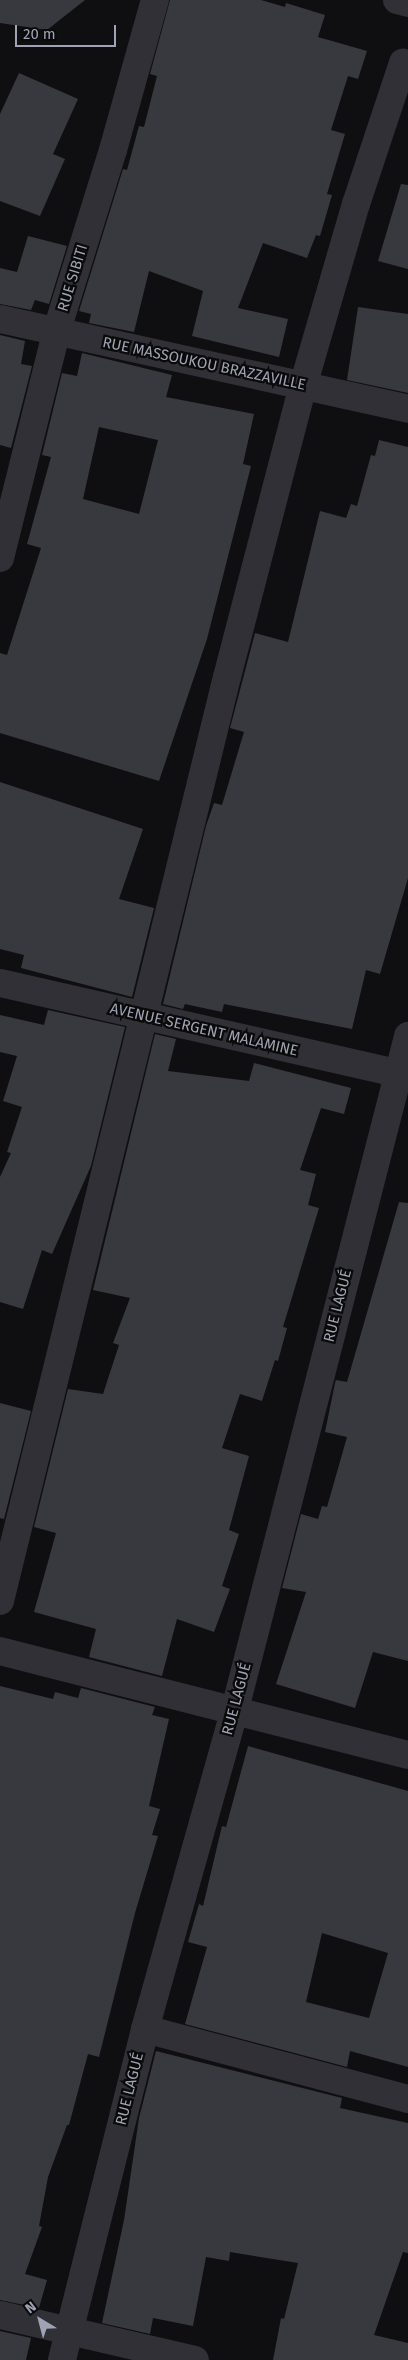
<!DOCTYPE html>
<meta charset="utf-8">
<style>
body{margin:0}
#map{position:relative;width:408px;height:2360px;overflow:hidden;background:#0f0f11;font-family:"Fira Sans",sans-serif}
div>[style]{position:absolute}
.building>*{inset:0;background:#38393f}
.minor>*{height:28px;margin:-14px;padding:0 14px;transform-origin:14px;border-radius:14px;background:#303036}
span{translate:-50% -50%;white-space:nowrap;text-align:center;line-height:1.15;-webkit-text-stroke:4.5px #0a0a0b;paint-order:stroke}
.street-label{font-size:15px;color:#9fa3b3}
.north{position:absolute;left:15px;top:2295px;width:50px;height:50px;-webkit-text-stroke:4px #0a0a0b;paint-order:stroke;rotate:323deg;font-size:14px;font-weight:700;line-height:20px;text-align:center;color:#9fa3b3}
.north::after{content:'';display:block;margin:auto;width:18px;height:22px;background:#9fa3b3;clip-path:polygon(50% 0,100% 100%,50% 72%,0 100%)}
.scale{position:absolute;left:15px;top:25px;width:101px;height:22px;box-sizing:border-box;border:2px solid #9fa3b3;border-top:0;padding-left:6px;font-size:15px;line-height:18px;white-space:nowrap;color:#9fa3b3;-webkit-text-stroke:4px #0a0a0b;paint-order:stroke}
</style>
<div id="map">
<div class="building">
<i style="clip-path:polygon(0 0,85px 0,47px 30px,0 23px)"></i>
<i style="clip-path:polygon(170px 0,261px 0,285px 7px,286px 3px,325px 15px,318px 37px,367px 51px,358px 79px,348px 76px,331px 130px,345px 134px,327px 194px,332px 195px,320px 236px,316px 235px,307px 258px,263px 243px,238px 308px,288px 319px,279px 357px,192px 336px,203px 291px,149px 271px,134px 332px,89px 323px,91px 314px,79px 311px,123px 169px,127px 170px,139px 126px,144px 127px,157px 76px,150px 74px)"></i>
<i style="clip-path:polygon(19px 73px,78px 99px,53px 154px,65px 159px,40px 216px,0 201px,0 114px)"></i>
<i style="clip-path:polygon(401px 184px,408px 185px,408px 269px,378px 261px)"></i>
<i style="clip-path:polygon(28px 236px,67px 246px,49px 304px,35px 300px,31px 310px,0 304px,0 268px,17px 272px)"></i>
<i style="clip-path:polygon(358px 307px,408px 314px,408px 393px,347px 380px)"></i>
<i style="clip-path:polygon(0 335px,25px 341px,21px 364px,32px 366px,11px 448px,0 445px)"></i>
<i style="clip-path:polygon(evenodd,82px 353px,172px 375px,166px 397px,254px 414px,243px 464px,251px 466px,207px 639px,159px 781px,0 733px,0 653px,7px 655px,41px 548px,27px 544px,51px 457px,42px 455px,62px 373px,77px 376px,82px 353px,99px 427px,158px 440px,139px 514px,83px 499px,99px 427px)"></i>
<i style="clip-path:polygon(379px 440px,408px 447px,408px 878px,380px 974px,366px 970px,352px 1029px,224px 1004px,222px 1012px,185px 1004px,183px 1009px,163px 1004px,206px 826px,214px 803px,222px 805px,244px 732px,230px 728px,255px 633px,288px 642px,320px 511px,346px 518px,351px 504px,357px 506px,371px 455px,375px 456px)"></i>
<i style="clip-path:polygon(0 782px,143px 829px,119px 899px,154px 908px,132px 997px,21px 968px,24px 955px,0 949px)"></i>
<i style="clip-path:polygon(48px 1010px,125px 1027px,91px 1166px,52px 1254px,42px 1250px,23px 1309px,0 1302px,0 1177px,11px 1153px,7px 1152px,22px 1107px,3px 1101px,17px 1056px,0 1052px,0 1015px,44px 1025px)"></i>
<i style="clip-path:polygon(155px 1034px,176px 1039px,168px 1071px,249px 1081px,254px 1063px,351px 1088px,344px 1114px,321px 1108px,300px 1170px,316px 1174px,308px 1205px,319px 1208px,283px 1327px,287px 1328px,278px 1361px,275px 1360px,262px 1401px,240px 1394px,222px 1448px,249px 1456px,229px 1530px,239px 1534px,222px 1586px,230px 1589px,214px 1632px,177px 1619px,162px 1676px,89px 1657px,96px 1629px,34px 1612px,56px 1533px,34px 1527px,68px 1389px,103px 1394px,119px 1345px,113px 1343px,130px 1298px,93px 1290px)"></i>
<i style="clip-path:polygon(399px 1202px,408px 1203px,408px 1661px,373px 1652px,355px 1708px,276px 1684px,306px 1592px,282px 1588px,301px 1514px,318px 1519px,322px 1506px,327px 1507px,347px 1437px,325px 1432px,335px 1383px,336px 1380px,347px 1382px)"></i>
<i style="clip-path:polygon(0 1403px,31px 1411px,4px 1519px,0 1518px)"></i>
<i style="clip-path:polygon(0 1686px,53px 1699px,55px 1692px,78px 1698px,81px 1688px,155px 1707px,152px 1715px,169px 1719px,149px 1806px,160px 1809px,152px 1835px,158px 1836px,135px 1913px,99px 2057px,88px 2054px,69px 2125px,67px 2125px,48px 2177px,39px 2226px,42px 2227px,25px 2274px,47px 2280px,39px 2308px,0 2300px)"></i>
<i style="clip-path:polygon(evenodd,248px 1746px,408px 1791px,408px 2067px,350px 2051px,347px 2067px,185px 2024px,207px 1947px,188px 1942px,199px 1904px,203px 1906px,222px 1826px,226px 1827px,248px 1746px,322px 1933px,388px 1953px,369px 2018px,306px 2002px,322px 1933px)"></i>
<i style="clip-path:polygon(156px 2051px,342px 2098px,340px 2108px,408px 2123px,408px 2253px,403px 2252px,374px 2335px,408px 2343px,408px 2360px,273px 2360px,281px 2318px,284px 2319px,298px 2263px,230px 2252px,229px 2261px,206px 2257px,193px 2326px,153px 2318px,150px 2334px,102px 2323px,124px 2220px,139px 2118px)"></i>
<i style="clip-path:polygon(0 2331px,31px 2338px,26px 2360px,0 2360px)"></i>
</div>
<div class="minor">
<i style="left:397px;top:0;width:11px;rotate:15deg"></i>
<i style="left:0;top:319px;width:418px;rotate:12.4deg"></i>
<i style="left:0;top:558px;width:232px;rotate:-76deg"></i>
<i style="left:56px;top:333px;width:192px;rotate:-72.7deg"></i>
<i style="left:113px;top:150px;width:156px;rotate:-74.4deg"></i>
<i style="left:0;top:983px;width:418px;rotate:12.8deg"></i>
<i style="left:0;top:1601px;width:951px;rotate:-76.2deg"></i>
<i style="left:227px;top:677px;width:301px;rotate:-75.4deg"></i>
<i style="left:303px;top:386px;width:190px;rotate:-73.8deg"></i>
<i style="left:356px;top:204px;width:149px;rotate:-71.6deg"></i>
<i style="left:0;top:1651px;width:421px;rotate:14.3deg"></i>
<i style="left:145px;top:2029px;width:272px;rotate:14.9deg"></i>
<i style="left:0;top:2315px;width:200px;rotate:13deg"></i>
<i style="left:62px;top:2360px;width:341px;rotate:-75.9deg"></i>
<i style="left:145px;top:2029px;width:332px;rotate:-74.3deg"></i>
<i style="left:235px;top:1709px;width:695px;rotate:-75.58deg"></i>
</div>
<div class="street-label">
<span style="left:73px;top:278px;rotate:-73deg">RUE SIBITI</span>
<span style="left:204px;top:364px;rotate:12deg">RUE MASSOUKOU BRAZZAVILLE</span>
<span style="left:204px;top:1030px;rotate:13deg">AVENUE SERGENT MALAMINE</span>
<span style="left:338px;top:1306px;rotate:-76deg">RUE LAGUÉ</span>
<span style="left:237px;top:1699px;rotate:-75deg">RUE LAGUÉ</span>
<span style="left:130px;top:2089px;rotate:-76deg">RUE LAGUÉ</span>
</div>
<div class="north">N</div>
<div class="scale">20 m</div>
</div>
